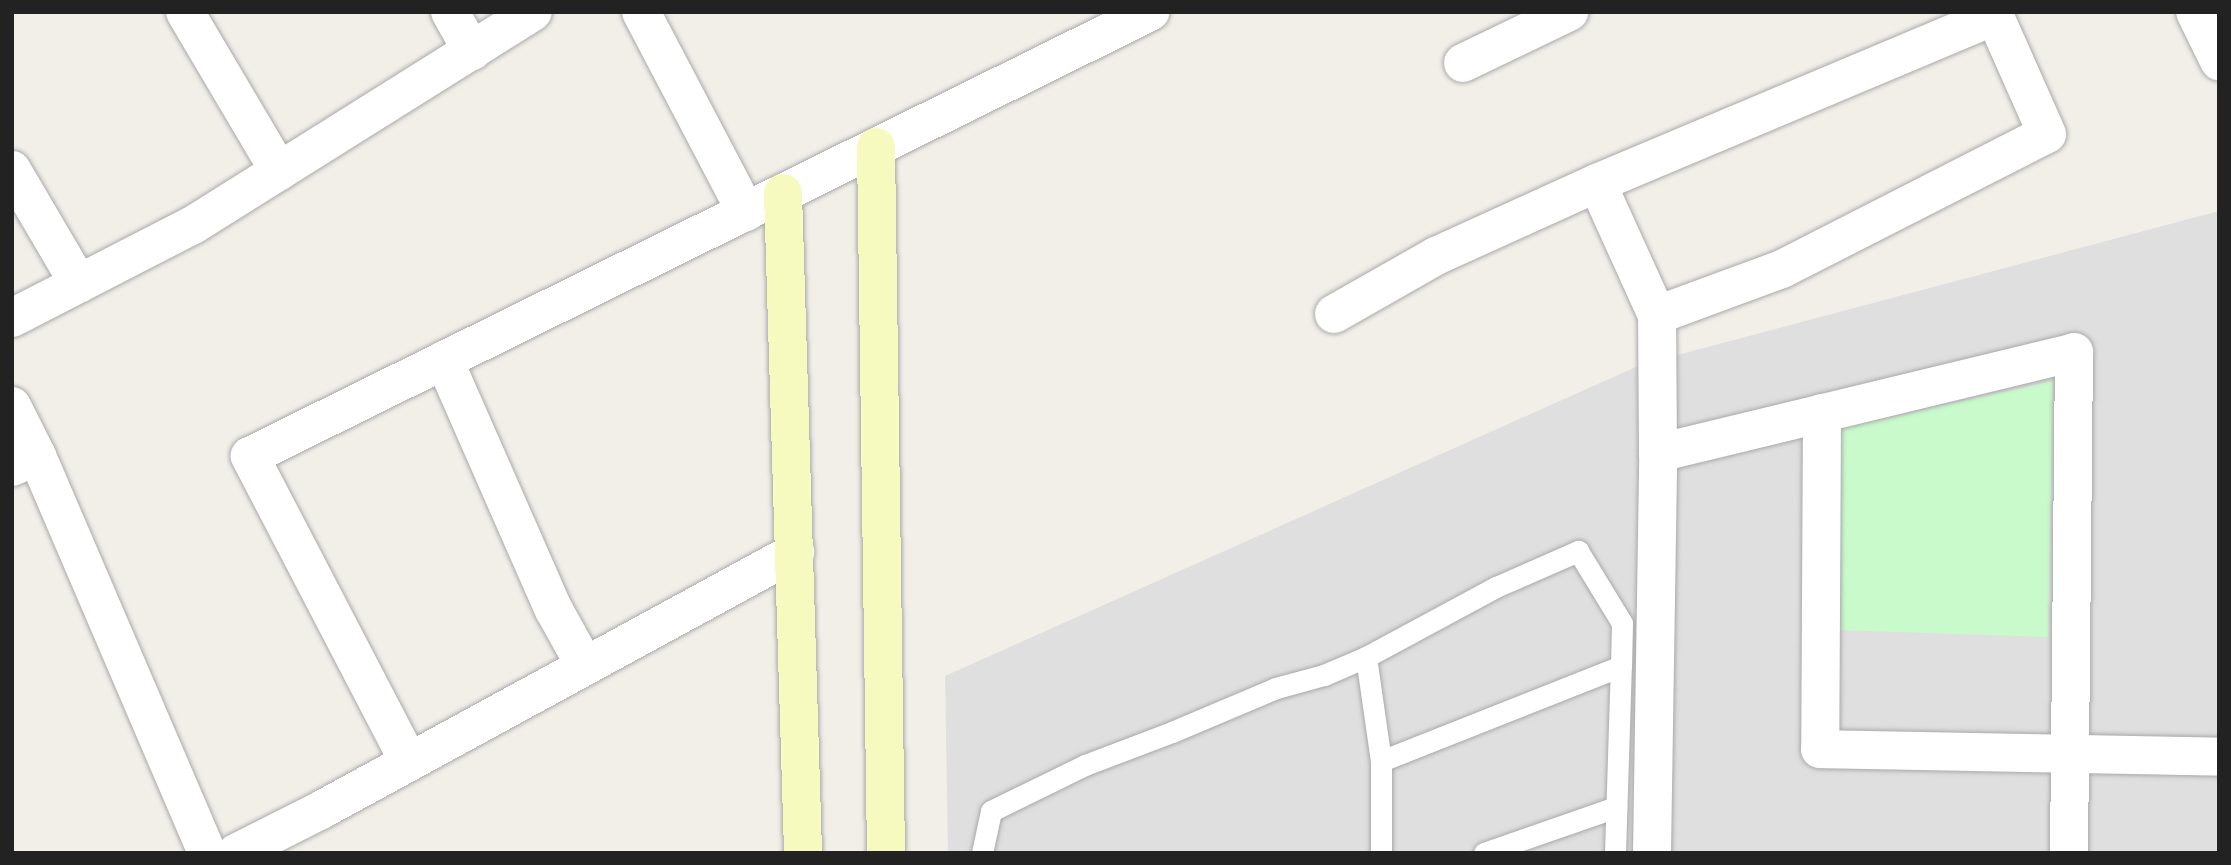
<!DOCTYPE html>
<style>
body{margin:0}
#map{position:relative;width:2231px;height:865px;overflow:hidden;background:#f2efe9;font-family:Cabin,sans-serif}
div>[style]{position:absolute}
.residential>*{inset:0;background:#e0dfdf}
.park>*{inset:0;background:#c8facc}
.roads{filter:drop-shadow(0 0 2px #a9a9a9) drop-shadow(0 0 2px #a9a9a9)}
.lane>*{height:21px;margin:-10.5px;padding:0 10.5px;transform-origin:10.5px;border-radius:10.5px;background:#fff}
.street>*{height:38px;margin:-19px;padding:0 19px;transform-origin:19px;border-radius:19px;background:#fff}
.secondary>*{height:38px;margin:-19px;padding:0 19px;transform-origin:19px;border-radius:19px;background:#f7fabf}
span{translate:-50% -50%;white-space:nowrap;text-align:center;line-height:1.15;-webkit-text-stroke:6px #fff;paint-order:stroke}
.frame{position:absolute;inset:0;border:14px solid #222;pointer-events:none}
</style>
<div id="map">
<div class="residential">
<i style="clip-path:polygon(2219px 211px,2219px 853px,948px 853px,945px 676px,1640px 365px)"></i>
</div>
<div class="park">
<i style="clip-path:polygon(2053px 381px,2048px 637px,1837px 630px,1841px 428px)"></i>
</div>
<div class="roads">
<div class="lane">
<i style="left:1366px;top:657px;width:148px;rotate:-28.3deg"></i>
<i style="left:1496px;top:587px;width:90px;rotate:-23.7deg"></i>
<i style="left:1578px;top:551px;width:84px;rotate:58.6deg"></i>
<i style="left:1622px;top:623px;width:43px;rotate:91.3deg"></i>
<i style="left:1621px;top:666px;width:258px;rotate:158.4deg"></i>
<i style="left:982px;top:853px;width:43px;rotate:-77.9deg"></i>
<i style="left:991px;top:811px;width:105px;rotate:-26.1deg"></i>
<i style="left:1085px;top:765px;width:93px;rotate:-20.8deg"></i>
<i style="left:1172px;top:732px;width:113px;rotate:-22.9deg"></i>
<i style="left:1276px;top:688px;width:50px;rotate:-15.2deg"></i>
<i style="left:1324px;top:675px;width:46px;rotate:-23.2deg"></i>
<i style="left:1366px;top:657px;width:105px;rotate:81.8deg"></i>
<i style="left:1381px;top:761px;width:92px;rotate:90deg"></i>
<i style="left:1484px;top:853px;width:140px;rotate:-19.2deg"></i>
<i style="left:1615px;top:853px;width:187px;rotate:-88.2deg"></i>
</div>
<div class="street">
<i style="left:185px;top:12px;width:185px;rotate:59.4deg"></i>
<i style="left:450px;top:12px;width:45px;rotate:60.6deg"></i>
<i style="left:641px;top:12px;width:226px;rotate:62.3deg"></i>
<i style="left:2195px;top:12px;width:55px;rotate:63.9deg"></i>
<i style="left:1463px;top:63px;width:118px;rotate:-25.7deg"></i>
<i style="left:12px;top:170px;width:132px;rotate:59.6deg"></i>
<i style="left:1597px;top:183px;width:431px;rotate:-22.8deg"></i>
<i style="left:1334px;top:314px;width:117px;rotate:-29.6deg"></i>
<i style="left:1436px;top:256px;width:177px;rotate:-24.4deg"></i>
<i style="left:1597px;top:183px;width:145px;rotate:65.6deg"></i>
<i style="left:12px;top:318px;width:203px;rotate:-27.2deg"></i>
<i style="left:193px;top:225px;width:401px;rotate:-32.1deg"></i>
<i style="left:444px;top:360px;width:273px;rotate:66.3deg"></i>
<i style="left:554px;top:610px;width:64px;rotate:61deg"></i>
<i style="left:12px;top:406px;width:56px;rotate:63.4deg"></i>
<i style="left:37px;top:456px;width:27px;rotate:156deg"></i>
<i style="left:1822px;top:413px;width:336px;rotate:90.3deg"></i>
<i style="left:1820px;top:749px;width:399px;rotate:1.1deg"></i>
<i style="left:1658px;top:453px;width:428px;rotate:-13.6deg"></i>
<i style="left:2074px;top:352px;width:501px;rotate:90.57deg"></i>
<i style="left:37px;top:456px;width:432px;rotate:66.8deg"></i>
<i style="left:409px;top:762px;width:345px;rotate:-117.5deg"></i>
<i style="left:250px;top:456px;width:1004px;rotate:-26.26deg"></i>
<i style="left:236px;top:853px;width:95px;rotate:-26.8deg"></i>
<i style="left:321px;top:810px;width:540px;rotate:-28.56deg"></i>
<i style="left:1652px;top:853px;width:400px;rotate:-89.1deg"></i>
<i style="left:1658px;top:453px;width:138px;rotate:-90.4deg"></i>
<i style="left:1657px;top:315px;width:133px;rotate:-20.2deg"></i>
<i style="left:1782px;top:269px;width:297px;rotate:-27deg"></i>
<i style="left:2047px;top:134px;width:133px;rotate:-113.9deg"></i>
</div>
<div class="secondary">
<i style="left:876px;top:147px;width:706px;rotate:89.19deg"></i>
<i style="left:783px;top:193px;width:660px;rotate:88.26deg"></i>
</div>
</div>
<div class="frame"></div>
</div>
